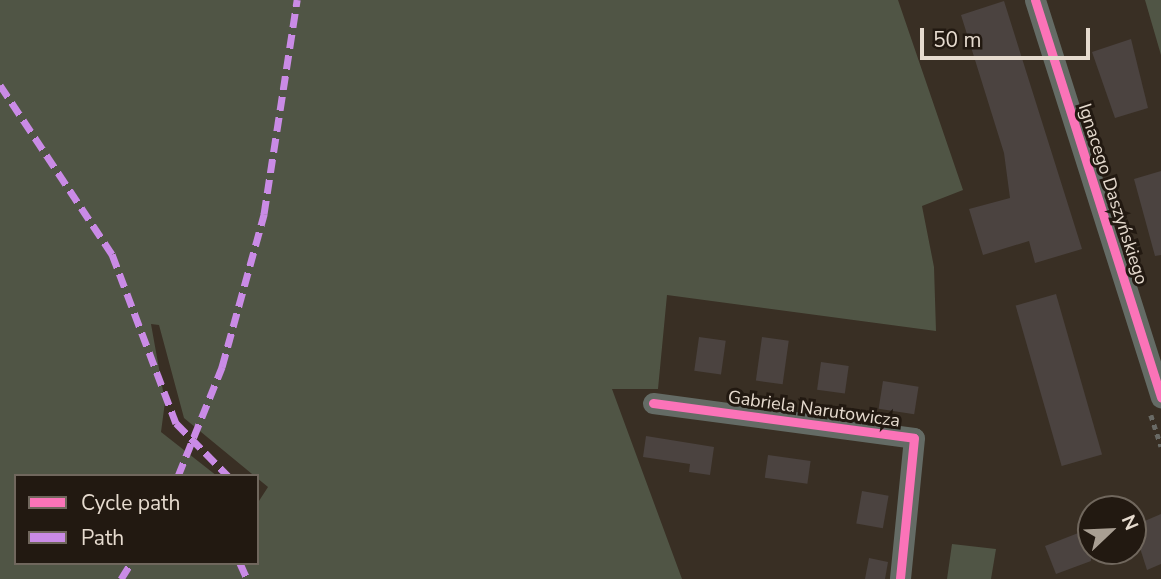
<!DOCTYPE html>
<meta charset="utf-8">
<style>
body{margin:0}
#map{position:relative;width:1161px;height:579px;overflow:hidden;background:#392f24;font-family:"Nunito Sans",sans-serif}
div>[style]{position:absolute}
.green>*{inset:0;background:#505545}
.building>*{inset:0;background:#4b4340;transform-origin:0 0}
.path>*{height:4.5px;margin-top:-2.25px;transform-origin:0;background:repeating-linear-gradient(90deg,#696a65 0 5px,transparent 0 10px)}
.street>*{height:21px;margin:-10.5px;padding:0 10.5px;transform-origin:10.5px;border-radius:10.5px;background:#646b65}
.quiet>*{height:7px;margin-top:-3.5px;transform-origin:0;background:repeating-linear-gradient(90deg,#ca8be6 0 14px,transparent 0 21px)}
.cycleway>*{height:9px;margin:-4.5px;padding:0 4.5px;transform-origin:4.5px;border-radius:4.5px;background:#fb73b8}
span{translate:-50% -50%;white-space:nowrap;text-align:center;line-height:1.15;-webkit-text-stroke:6px #221911;paint-order:stroke}
.street-label{font-size:18px;color:#e6dbcf}
.legend{position:absolute;left:14px;top:474px;width:245px;height:91px;box-sizing:border-box;background:#221911;border:2px solid #70675d;margin:0;padding:9px 12px;list-style:none;font-size:21px;color:#e6dbcf}
.legend li{display:flex;align-items:center;gap:14px;height:35px}
.legend b{width:35px;border:2px solid #70675d}
.north{position:absolute;left:1077px;top:495px;width:70px;height:70px;box-sizing:border-box;background:#221911;border:2px solid #70675d;border-radius:50%;rotate:67deg;font-size:19px;font-weight:700;line-height:28px;text-align:center;color:#e6dbcf}
.north::after{content:'';display:block;margin:auto;width:24px;height:32px;background:#a99f93;clip-path:polygon(50% 0,100% 100%,50% 72%,0 100%)}
.scale{position:absolute;left:920px;top:28px;width:170px;height:32px;box-sizing:border-box;border:4px solid #e6dbcf;border-top:0;padding-left:9px;font-size:21px;line-height:24px;white-space:nowrap;color:#e6dbcf;-webkit-text-stroke:5px #221911;paint-order:stroke}
</style>
<div id="map">
<div class="green">
<i style="clip-path:polygon(evenodd,0 0,898px 0,963px 190px,922px 206px,934px 267px,936px 331px,667px 295px,658px 389px,612px 389px,682px 579px,0 579px,0 0,151px 324px,159px 325px,184px 418px,268px 487px,257px 504px,257px 563px,16px 563px,16px 476px,217px 476px,161px 432px,165px 402px,151px 324px)"></i>
<i style="clip-path:polygon(1145px 0,1161px 0,1161px 55px)"></i>
<i style="clip-path:polygon(952px 544px,996px 549px,991px 579px,947px 579px)"></i>
</div>
<div class="building">
<i style="clip-path:polygon(1004px 1px,1082px 249px,1035px 263px,1029px 241px,983px 255px,969px 209px,1010px 198px,1004px 153px,961px 15px)"></i>
<i style="clip-path:polygon(1131px 39px,1148px 108px,1115px 118px,1092px 52px)"></i>
<i style="clip-path:polygon(1161px 171px,1161px 255px,1155px 256px,1134px 179px)"></i>
<i style="left:1056px;top:294px;width:167px;height:42px;rotate:74deg"></i>
<i style="left:699px;top:337px;width:27px;height:34px;rotate:8deg"></i>
<i style="left:762px;top:337px;width:27px;height:44px;rotate:8deg"></i>
<i style="left:821px;top:362px;width:28px;height:28px;rotate:8deg"></i>
<i style="left:883px;top:381px;width:36px;height:28px;rotate:9deg"></i>
<i style="clip-path:polygon(646px 436px,714px 447px,710px 475px,689px 472px,690px 464px,643px 457px)"></i>
<i style="left:768px;top:455px;width:43px;height:23px;rotate:8deg"></i>
<i style="left:862px;top:491px;width:27px;height:33px;rotate:10deg"></i>
<i style="clip-path:polygon(1161px 514px,1161px 564px,1147px 570px,1133px 526px)"></i>
<i style="clip-path:polygon(1091px 528px,1091px 561px,1056px 574px,1045px 546px)"></i>
<i style="clip-path:polygon(869px 558px,888px 562px,885px 579px,865px 579px)"></i>
</div>
<div class="path">
<i style="left:1151px;top:415px;width:33px;rotate:72deg"></i>
</div>
<div class="street">
<i style="left:1035px;top:0;width:417px;rotate:72.4deg"></i>
<i style="left:653px;top:403px;width:263px;rotate:7.6deg"></i>
<i style="left:914px;top:438px;width:142px;rotate:95.7deg"></i>
</div>
<div class="quiet">
<i style="left:0;top:85px;width:203px;rotate:56.5deg"></i>
<i style="left:112px;top:254px;width:181px;rotate:69.3deg"></i>
<i style="left:176px;top:423px;width:74px;rotate:45.5deg"></i>
<i style="left:178px;top:476px;width:118px;rotate:-68deg"></i>
<i style="left:222px;top:367px;width:159px;rotate:-74.6deg"></i>
<i style="left:264px;top:214px;width:217px;rotate:-81.2deg"></i>
<i style="left:240px;top:563px;width:17px;rotate:66deg"></i>
<i style="left:121px;top:579px;width:19px;rotate:-58deg"></i>
</div>
<div class="cycleway">
<i style="left:1035px;top:0;width:417px;rotate:72.4deg"></i>
<i style="left:653px;top:403px;width:263px;rotate:7.6deg"></i>
<i style="left:914px;top:438px;width:142px;rotate:95.7deg"></i>
</div>
<div class="street-label">
<span style="left:1113px;top:194px;rotate:72deg">Ignacego Daszyńskiego</span>
<span style="left:814px;top:409px;rotate:8deg">Gabriela Narutowicza</span>
</div>
<ul class="legend">
<li><b style="height:9px;background:#fb73b8"></b>Cycle path</li>
<li><b style="height:9px;background:#ca8be6"></b>Path</li>
</ul>
<div class="north">N</div>
<div class="scale">50 m</div>
</div>
